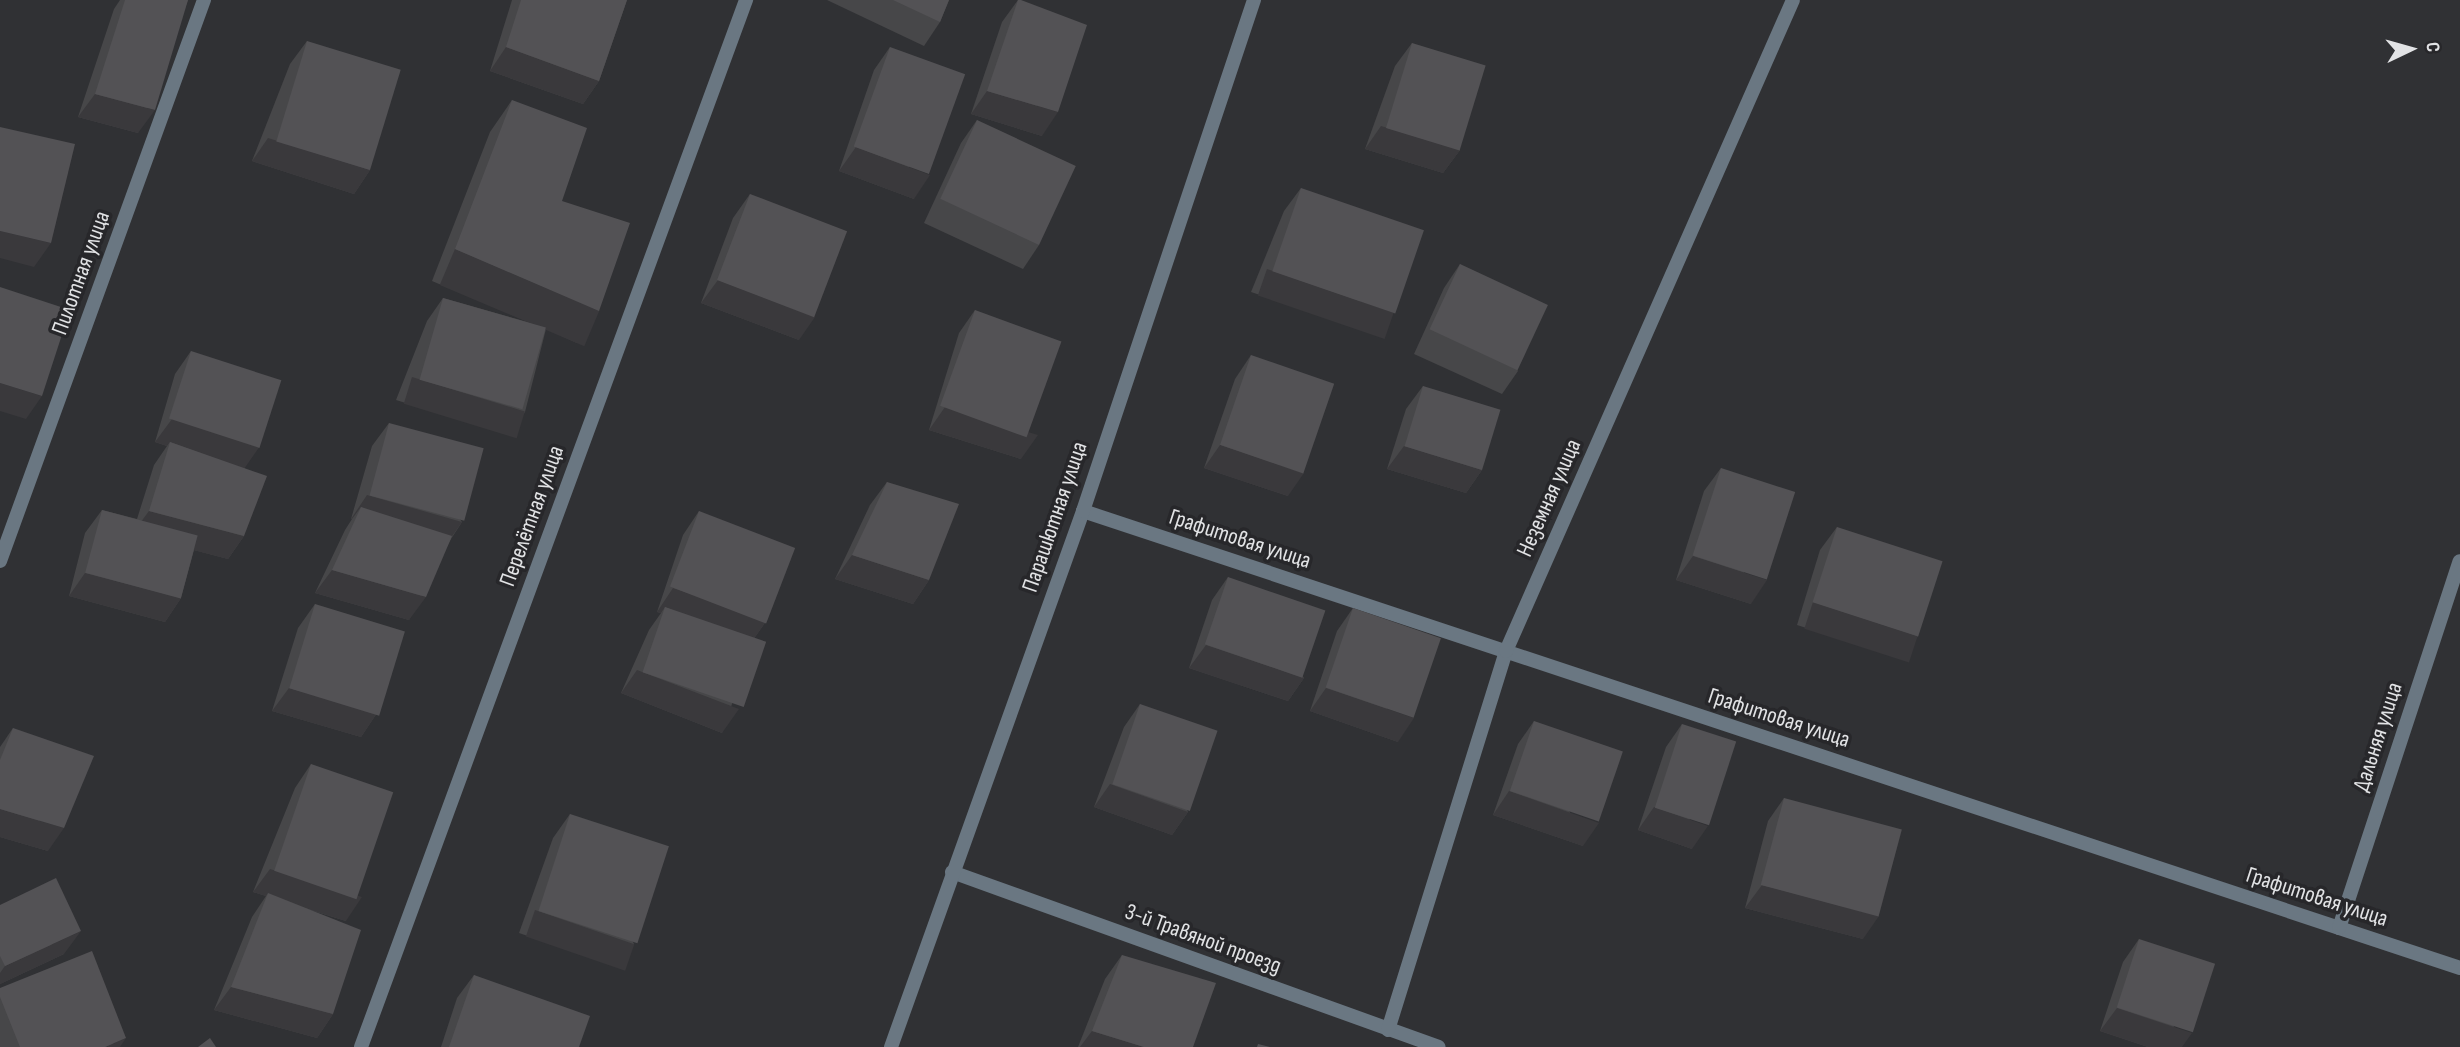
<!DOCTYPE html>
<meta charset="utf-8">
<style>
body{margin:0}
#map{position:relative;width:2460px;height:1047px;overflow:hidden;background:#303134;font-family:"Sofia Sans Condensed",sans-serif}
div>[style]{position:absolute}
.minor>*{height:14px;margin:-7px;padding:0 7px;transform-origin:7px;border-radius:7px;background:#6a7782}
.wall>*{inset:0;background:#474749}
.shaded-wall>*{inset:0;background:#3a393c;transform-origin:0 0}
.building>*{inset:0;background:#535255;transform-origin:0 0}
span{translate:-50% -50%;white-space:nowrap;text-align:center;line-height:1.15;-webkit-text-stroke:7px #27272a;paint-order:stroke}
.street-label{font-size:23px;color:#e2e3e5}
.north{position:absolute;left:2376px;top:14px;width:70px;height:70px;-webkit-text-stroke:5px #27272a;paint-order:stroke;rotate:85deg;font-size:19px;font-weight:700;line-height:28px;text-align:center;color:#e2e3e5}
.north::after{content:'';display:block;margin:auto;width:24px;height:32px;background:#e2e3e5;clip-path:polygon(50% 0,100% 100%,50% 72%,0 100%)}
</style>
<div id="map">
<div class="minor">
<i style="left:1083px;top:511px;width:1451px;rotate:18.36deg"></i>
<i style="left:0;top:561px;width:597px;rotate:-70.02deg"></i>
<i style="left:952px;top:872px;width:517px;rotate:19.77deg"></i>
<i style="left:2339px;top:928px;width:386px;rotate:-71.8deg"></i>
<i style="left:1388px;top:1030px;width:397px;rotate:-72.7deg"></i>
<i style="left:1506px;top:651px;width:711px;rotate:-66.21deg"></i>
<i style="left:361px;top:1047px;width:1116px;rotate:-69.81deg"></i>
<i style="left:891px;top:1047px;width:569px;rotate:-70.29deg"></i>
<i style="left:1083px;top:511px;width:539px;rotate:-71.5deg"></i>
</div>
<div class="wall">
<i style="clip-path:polygon(120px 0,188px 0,138px 133px,78px 117px,114px 9px)"></i>
<i style="clip-path:polygon(512px 0,627px 0,599px 81px,583px 104px,490px 71px)"></i>
<i style="clip-path:polygon(827px 0,949px 0,940px 22px,924px 46px)"></i>
<i style="clip-path:polygon(1018px 0,1042px 136px,971px 114px,1002px 22px)"></i>
<i style="clip-path:polygon(307px 41px,370px 170px,354px 194px,252px 161px,290px 64px)"></i>
<i style="clip-path:polygon(1412px 43px,1460px 150px,1443px 173px,1365px 149px,1395px 66px)"></i>
<i style="clip-path:polygon(890px 47px,914px 199px,839px 171px,874px 70px)"></i>
<i style="clip-path:polygon(512px 100px,562px 201px,599px 311px,577px 343px,546px 329px,525px 412px,509px 435px,396px 400px,427px 321px,443px 298px,531px 323px,432px 281px,490px 132px)"></i>
<i style="clip-path:polygon(977px 120px,1039px 245px,1023px 269px,924px 223px,961px 143px)"></i>
<i style="clip-path:polygon(1301px 188px,1378px 335px,1251px 292px,1284px 211px)"></i>
<i style="clip-path:polygon(750px 194px,799px 340px,701px 303px,733px 218px)"></i>
<i style="clip-path:polygon(1460px 264px,1518px 371px,1502px 394px,1414px 354px,1444px 288px)"></i>
<i style="clip-path:polygon(975px 310px,1021px 459px,929px 430px,959px 333px)"></i>
<i style="clip-path:polygon(191px 351px,245px 469px,244px 536px,228px 559px,194px 550px,181px 598px,165px 622px,69px 596px,85px 533px,102px 510px,137px 519px,154px 465px,167px 446px,155px 442px,175px 374px)"></i>
<i style="clip-path:polygon(1251px 355px,1288px 496px,1204px 468px,1235px 379px)"></i>
<i style="clip-path:polygon(1423px 386px,1482px 470px,1466px 493px,1387px 469px,1406px 409px)"></i>
<i style="clip-path:polygon(389px 423px,462px 522px,451px 539px,409px 620px,315px 593px,345px 530px,352px 519px,351px 519px,372px 446px)"></i>
<i style="clip-path:polygon(1721px 468px,1751px 604px,1676px 580px,1704px 491px)"></i>
<i style="clip-path:polygon(887px 482px,929px 580px,913px 604px,835px 579px,870px 505px)"></i>
<i style="clip-path:polygon(699px 511px,767px 620px,755px 637px,722px 733px,621px 693px,649px 630px,661px 613px,657px 612px,683px 535px)"></i>
<i style="clip-path:polygon(1837px 527px,1918px 636px,1902px 659px,1797px 625px,1820px 550px)"></i>
<i style="clip-path:polygon(1228px 577px,1304px 678px,1288px 701px,1189px 668px,1212px 600px)"></i>
<i style="clip-path:polygon(315px 604px,377px 713px,361px 737px,272px 711px,298px 628px)"></i>
<i style="clip-path:polygon(1353px 608px,1398px 742px,1310px 711px,1337px 631px)"></i>
<i style="clip-path:polygon(1140px 704px,1188px 812px,1172px 835px,1094px 807px,1124px 727px)"></i>
<i style="clip-path:polygon(1534px 721px,1583px 846px,1493px 815px,1518px 744px)"></i>
<i style="clip-path:polygon(1682px 724px,1692px 849px,1638px 830px,1666px 747px)"></i>
<i style="clip-path:polygon(13px 728px,48px 851px,0 837px,0 747px)"></i>
<i style="clip-path:polygon(311px 764px,346px 921px,307px 909px,333px 1014px,317px 1038px,214px 1010px,252px 917px,266px 896px,253px 892px,295px 788px)"></i>
<i style="clip-path:polygon(1784px 798px,1863px 939px,1745px 908px,1768px 821px)"></i>
<i style="clip-path:polygon(570px 814px,634px 944px,618px 967px,519px 933px,553px 838px)"></i>
<i style="clip-path:polygon(0 905px,64px 954px,0 984px)"></i>
<i style="clip-path:polygon(2139px 939px,2182px 1047px,2148px 1047px,2100px 1031px,2123px 962px)"></i>
<i style="clip-path:polygon(1122px 955px,1193px 1047px,1078px 1047px,1105px 979px)"></i>
<i style="clip-path:polygon(474px 975px,579px 1047px,441px 1047px,457px 998px)"></i>
<i style="clip-path:polygon(0 988px,120px 1047px,0 1047px)"></i>
</div>
<div class="shaded-wall">
<i style="clip-path:polygon(506px 47px,599px 81px,583px 104px,490px 71px)"></i>
<i style="clip-path:polygon(987px 91px,1058px 112px,1042px 136px,971px 114px)"></i>
<i style="clip-path:polygon(95px 94px,155px 110px,138px 133px,78px 117px)"></i>
<i style="clip-path:polygon(1381px 126px,1460px 150px,1443px 173px,1365px 149px)"></i>
<i style="clip-path:polygon(268px 138px,370px 170px,354px 194px,252px 161px)"></i>
<i style="clip-path:polygon(856px 147px,930px 175px,914px 199px,839px 171px)"></i>
<i style="clip-path:polygon(0 231px,51px 243px,34px 267px,0 258px)"></i>
<i style="left:455px;top:249px;width:157px;height:39px;rotate:23deg"></i>
<i style="left:1267px;top:269px;width:134px;height:28px;rotate:19deg"></i>
<i style="clip-path:polygon(718px 280px,815px 317px,799px 340px,701px 303px)"></i>
<i style="left:412px;top:377px;width:118px;height:28px;rotate:17deg"></i>
<i style="clip-path:polygon(0 383px,42px 396px,26px 419px,0 411px)"></i>
<i style="clip-path:polygon(945px 407px,1038px 435px,1021px 459px,929px 430px)"></i>
<i style="clip-path:polygon(172px 419px,260px 446px,244px 469px,170px 442px,167px 446px,155px 442px)"></i>
<i style="clip-path:polygon(1220px 445px,1304px 473px,1288px 496px,1204px 468px)"></i>
<i style="clip-path:polygon(1404px 446px,1482px 470px,1466px 493px,1387px 469px)"></i>
<i style="clip-path:polygon(367px 495px,462px 522px,446px 545px,361px 507px,352px 519px,351px 519px)"></i>
<i style="clip-path:polygon(149px 511px,244px 536px,228px 559px,132px 534px)"></i>
<i style="clip-path:polygon(852px 555px,929px 580px,913px 604px,835px 579px)"></i>
<i style="clip-path:polygon(1693px 556px,1767px 580px,1751px 604px,1676px 580px)"></i>
<i style="clip-path:polygon(332px 570px,426px 597px,409px 620px,315px 593px)"></i>
<i style="clip-path:polygon(85px 573px,181px 598px,165px 622px,69px 596px)"></i>
<i style="clip-path:polygon(673px 588px,767px 620px,751px 643px,665px 607px,661px 613px,657px 612px)"></i>
<i style="left:1813px;top:602px;width:110px;height:28px;rotate:18deg"></i>
<i style="clip-path:polygon(1206px 645px,1304px 678px,1288px 701px,1189px 668px)"></i>
<i style="clip-path:polygon(637px 670px,739px 709px,722px 733px,621px 693px)"></i>
<i style="clip-path:polygon(289px 688px,377px 713px,361px 737px,272px 711px)"></i>
<i style="clip-path:polygon(1326px 688px,1414px 718px,1398px 742px,1310px 711px)"></i>
<i style="clip-path:polygon(1110px 784px,1188px 812px,1172px 835px,1094px 807px)"></i>
<i style="clip-path:polygon(1509px 791px,1599px 823px,1583px 846px,1493px 815px)"></i>
<i style="clip-path:polygon(1654px 807px,1708px 826px,1692px 849px,1638px 830px)"></i>
<i style="clip-path:polygon(0 809px,64px 828px,48px 851px,0 837px)"></i>
<i style="clip-path:polygon(270px 869px,362px 897px,346px 921px,267px 896px,268px 893px,266px 896px,253px 892px)"></i>
<i style="clip-path:polygon(1762px 885px,1879px 916px,1863px 939px,1745px 908px)"></i>
<i style="left:535px;top:910px;width:105px;height:28px;rotate:19deg"></i>
<i style="clip-path:polygon(81px 931px,64px 954px,0 984px,0 973px,5px 966px)"></i>
<i style="clip-path:polygon(231px 987px,333px 1014px,317px 1038px,214px 1010px)"></i>
<i style="clip-path:polygon(2117px 1008px,2192px 1033px,2182px 1047px,2148px 1047px,2100px 1031px)"></i>
<i style="clip-path:polygon(1092px 1031px,1144px 1047px,1080px 1047px)"></i>
<i style="clip-path:polygon(126px 1038px,120px 1047px,105px 1047px)"></i>
</div>
<div class="building">
<i style="clip-path:polygon(125px 0,188px 0,155px 110px,95px 94px)"></i>
<i style="clip-path:polygon(521px 0,627px 0,599px 81px,506px 47px)"></i>
<i style="clip-path:polygon(893px 0,949px 0,940px 22px)"></i>
<i style="clip-path:polygon(1018px 0,1021px 0,1087px 25px,1058px 112px,987px 91px)"></i>
<i style="left:307px;top:41px;width:98px;height:105px;rotate:17deg"></i>
<i style="left:1412px;top:43px;width:77px;height:89px;rotate:17deg"></i>
<i style="left:890px;top:47px;width:80px;height:106px;rotate:20deg"></i>
<i style="clip-path:polygon(512px 100px,587px 128px,562px 201px,630px 223px,599px 311px,455px 249px)"></i>
<i style="left:977px;top:120px;width:109px;height:87px;rotate:25deg"></i>
<i style="clip-path:polygon(0 127px,75px 144px,51px 243px,0 231px)"></i>
<i style="left:1301px;top:188px;width:130px;height:88px;rotate:19deg"></i>
<i style="left:750px;top:194px;width:104px;height:92px;rotate:21deg"></i>
<i style="left:1460px;top:264px;width:97px;height:72px;rotate:25deg"></i>
<i style="clip-path:polygon(0 287px,70px 310px,42px 396px,0 383px)"></i>
<i style="left:443px;top:298px;width:107px;height:85px;rotate:16deg"></i>
<i style="left:975px;top:310px;width:92px;height:102px;rotate:20deg"></i>
<i style="left:191px;top:351px;width:95px;height:71px;rotate:18deg"></i>
<i style="left:1251px;top:355px;width:88px;height:95px;rotate:19deg"></i>
<i style="left:1423px;top:386px;width:81px;height:63px;rotate:17deg"></i>
<i style="left:389px;top:423px;width:98px;height:75px;rotate:15deg"></i>
<i style="clip-path:polygon(170px 442px,267px 476px,244px 536px,149px 511px)"></i>
<i style="left:1721px;top:468px;width:78px;height:92px;rotate:18deg"></i>
<i style="clip-path:polygon(887px 482px,959px 504px,929px 580px,852px 555px)"></i>
<i style="clip-path:polygon(361px 507px,452px 536px,426px 597px,332px 570px)"></i>
<i style="left:102px;top:510px;width:99px;height:65px;rotate:15deg"></i>
<i style="left:699px;top:511px;width:103px;height:81px;rotate:21deg"></i>
<i style="left:1837px;top:527px;width:111px;height:79px;rotate:18deg"></i>
<i style="left:1228px;top:577px;width:103px;height:71px;rotate:19deg"></i>
<i style="left:315px;top:604px;width:94px;height:88px;rotate:17deg"></i>
<i style="left:665px;top:607px;width:107px;height:69px;rotate:19deg"></i>
<i style="left:1353px;top:608px;width:93px;height:84px;rotate:19deg"></i>
<i style="left:1140px;top:704px;width:82px;height:85px;rotate:19deg"></i>
<i style="left:1534px;top:721px;width:94px;height:74px;rotate:19deg"></i>
<i style="left:1682px;top:724px;width:57px;height:88px;rotate:18deg"></i>
<i style="clip-path:polygon(13px 728px,94px 756px,64px 828px,0 809px,0 760px)"></i>
<i style="left:311px;top:764px;width:87px;height:113px;rotate:19deg"></i>
<i style="left:1784px;top:798px;width:122px;height:90px;rotate:15deg"></i>
<i style="left:570px;top:814px;width:104px;height:102px;rotate:18deg"></i>
<i style="clip-path:polygon(56px 878px,81px 931px,5px 966px,0 956px,0 905px)"></i>
<i style="clip-path:polygon(268px 893px,361px 930px,333px 1014px,231px 987px)"></i>
<i style="left:2139px;top:939px;width:80px;height:72px;rotate:18deg"></i>
<i style="clip-path:polygon(92px 951px,126px 1038px,105px 1047px,20px 1047px,0 997px,0 988px)"></i>
<i style="clip-path:polygon(1122px 955px,1216px 983px,1193px 1047px,1144px 1047px,1092px 1031px)"></i>
<i style="clip-path:polygon(474px 975px,590px 1016px,579px 1047px,449px 1047px)"></i>
<i style="clip-path:polygon(210px 1038px,216px 1047px,198px 1047px)"></i>
<i style="clip-path:polygon(1258px 1044px,1270px 1047px,1257px 1047px)"></i>
</div>
<div class="street-label">
<span style="left:81px;top:273px;rotate:-70deg">Пилотная улица</span>
<span style="left:1549px;top:498px;rotate:-66deg">Неземная улица</span>
<span style="left:532px;top:516px;rotate:-70deg">Перелётная улица</span>
<span style="left:1055px;top:517px;rotate:-71deg">Парашютная улица</span>
<span style="left:1240px;top:539px;rotate:18deg">Графитовая улица</span>
<span style="left:1779px;top:718px;rotate:18deg">Графитовая улица</span>
<span style="left:2378px;top:737px;rotate:-72deg">Дальняя улица</span>
<span style="left:2317px;top:897px;rotate:18deg">Графитовая улица</span>
<span style="left:1203px;top:939px;rotate:20deg">3-й Травяной проезд</span>
</div>
<div class="north">С</div>
</div>
